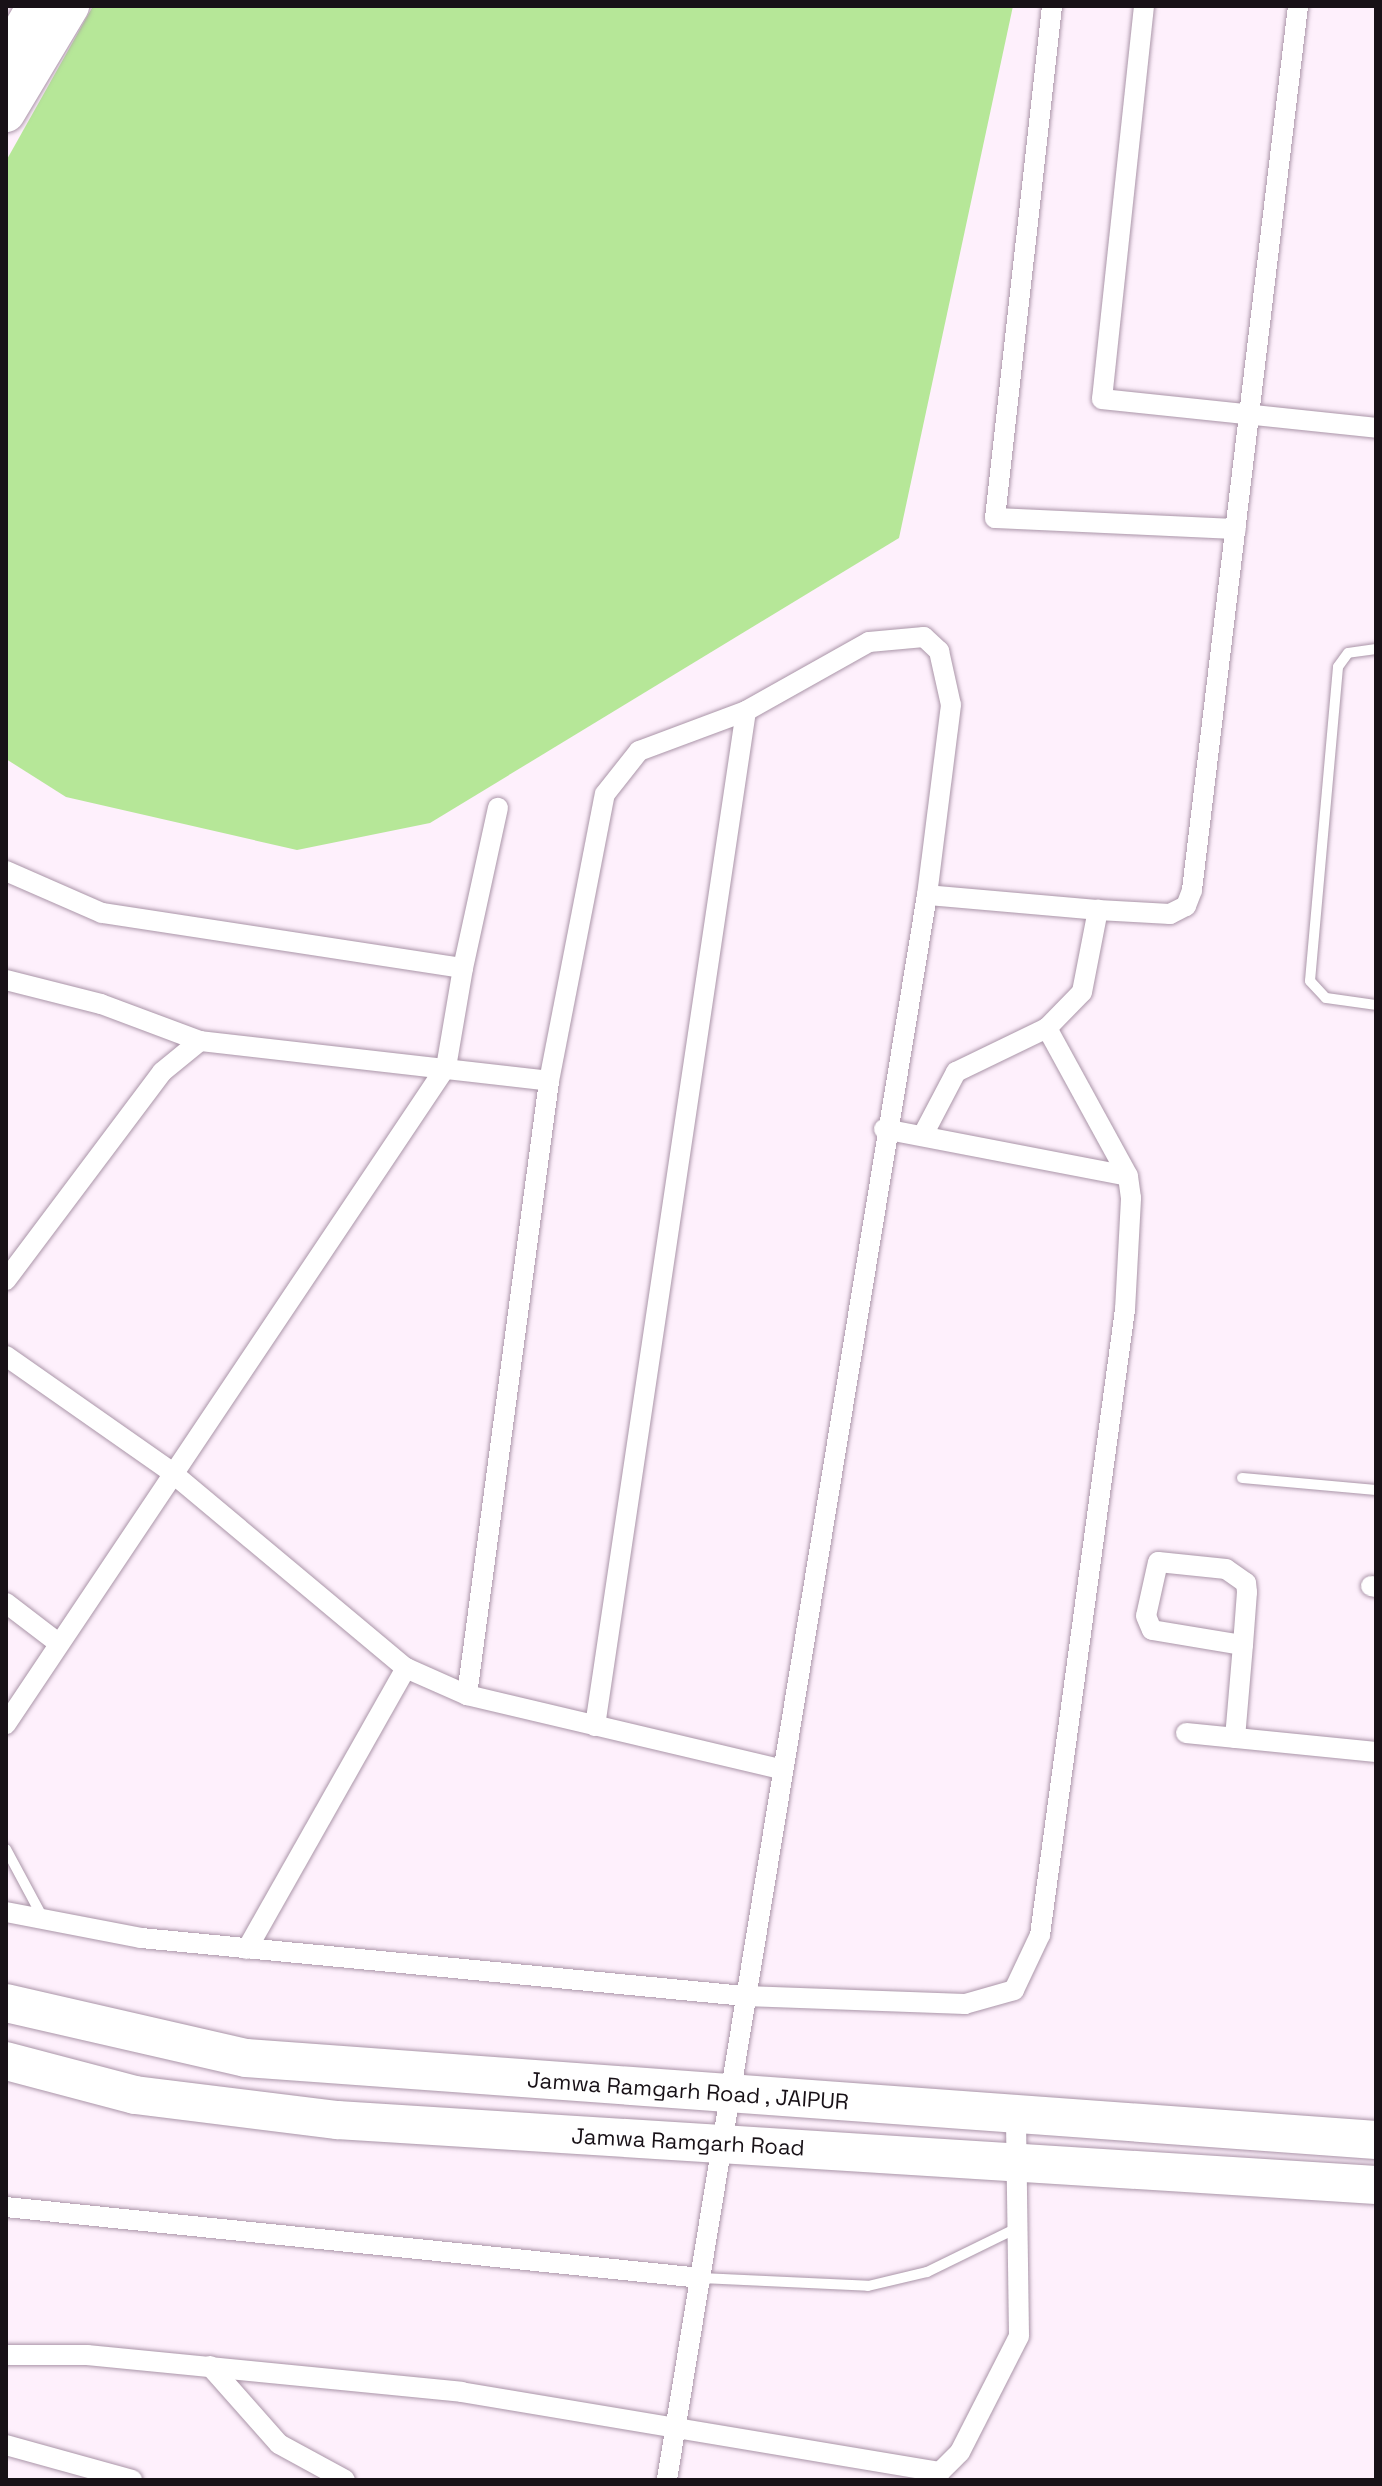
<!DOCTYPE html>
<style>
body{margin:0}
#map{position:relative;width:1382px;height:2486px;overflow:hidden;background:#fef0fc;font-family:"Space Grotesk",sans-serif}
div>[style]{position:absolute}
.green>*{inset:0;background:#b6e798}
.roads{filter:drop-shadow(0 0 2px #aa95a8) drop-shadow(0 0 2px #aa95a8)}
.lane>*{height:10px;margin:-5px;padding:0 5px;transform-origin:5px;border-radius:5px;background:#fff}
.street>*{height:20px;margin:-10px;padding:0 10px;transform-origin:10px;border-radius:10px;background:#fff}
.highway>*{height:38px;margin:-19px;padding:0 19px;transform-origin:19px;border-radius:19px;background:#fff}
span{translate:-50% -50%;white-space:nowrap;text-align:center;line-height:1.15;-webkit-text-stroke:6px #fff;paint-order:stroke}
.street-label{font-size:22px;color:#181117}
.frame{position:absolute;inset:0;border:8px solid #181117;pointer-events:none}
</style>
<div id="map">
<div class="green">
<i style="clip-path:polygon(93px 6px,1013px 6px,899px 538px,430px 823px,297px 850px,66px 797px,6px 759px,6px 161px)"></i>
</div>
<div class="roads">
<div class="lane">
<i style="left:1376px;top:649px;width:28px;rotate:172deg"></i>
<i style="left:1348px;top:653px;width:17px;rotate:126deg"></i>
<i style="left:1338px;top:667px;width:315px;rotate:95.1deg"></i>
<i style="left:1310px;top:981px;width:23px;rotate:47deg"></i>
<i style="left:1326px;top:998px;width:50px;rotate:8deg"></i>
<i style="left:1242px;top:1478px;width:135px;rotate:5.1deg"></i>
<i style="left:6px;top:1849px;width:81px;rotate:61.8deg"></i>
<i style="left:701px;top:2278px;width:167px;rotate:2.7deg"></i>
<i style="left:868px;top:2286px;width:61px;rotate:-13.3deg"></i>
<i style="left:927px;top:2272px;width:98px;rotate:-26deg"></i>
</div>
<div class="street">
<i style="left:1052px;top:6px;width:515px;rotate:96.35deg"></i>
<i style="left:995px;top:518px;width:241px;rotate:2.6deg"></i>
<i style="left:1144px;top:6px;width:395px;rotate:96.1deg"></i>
<i style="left:1102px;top:399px;width:276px;rotate:6deg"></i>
<i style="left:6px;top:871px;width:105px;rotate:23.6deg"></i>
<i style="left:102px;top:913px;width:365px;rotate:8.7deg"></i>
<i style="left:463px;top:968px;width:100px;rotate:99.7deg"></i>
<i style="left:446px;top:1067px;width:791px;rotate:123.81deg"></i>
<i style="left:927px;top:895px;width:172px;rotate:5deg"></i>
<i style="left:463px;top:968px;width:164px;rotate:-77.7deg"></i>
<i style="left:6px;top:980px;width:98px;rotate:14.2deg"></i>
<i style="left:101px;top:1004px;width:106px;rotate:20.5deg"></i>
<i style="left:884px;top:1129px;width:248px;rotate:10.9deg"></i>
<i style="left:924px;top:1133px;width:69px;rotate:-62.3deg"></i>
<i style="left:956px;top:1072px;width:101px;rotate:-25.8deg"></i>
<i style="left:1047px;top:1028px;width:50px;rotate:-45.8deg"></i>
<i style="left:1082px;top:992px;width:84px;rotate:-79deg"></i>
<i style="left:1098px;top:910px;width:72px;rotate:3.2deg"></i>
<i style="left:1170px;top:914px;width:18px;rotate:-27deg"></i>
<i style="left:1186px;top:906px;width:17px;rotate:-69deg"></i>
<i style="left:1192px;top:890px;width:890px;rotate:-83.16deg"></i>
<i style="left:6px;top:1280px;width:260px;rotate:-53.1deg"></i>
<i style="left:162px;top:1072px;width:49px;rotate:-39.2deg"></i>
<i style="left:200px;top:1041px;width:351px;rotate:6.5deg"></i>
<i style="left:6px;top:1356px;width:200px;rotate:35deg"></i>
<i style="left:170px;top:1471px;width:307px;rotate:39.9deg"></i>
<i style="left:406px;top:1668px;width:67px;rotate:23.9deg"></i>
<i style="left:467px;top:1695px;width:322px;rotate:13.3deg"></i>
<i style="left:1371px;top:1586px;width:5px;rotate:11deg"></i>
<i style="left:6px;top:1603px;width:64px;rotate:37.4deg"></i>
<i style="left:467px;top:1695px;width:619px;rotate:-82.39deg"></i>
<i style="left:549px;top:1081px;width:292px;rotate:-79deg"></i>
<i style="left:605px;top:794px;width:55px;rotate:-51.7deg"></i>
<i style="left:639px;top:751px;width:114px;rotate:-20.5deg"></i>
<i style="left:595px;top:1726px;width:1026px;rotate:-81.54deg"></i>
<i style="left:746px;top:711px;width:141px;rotate:-29.3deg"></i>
<i style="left:869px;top:642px;width:55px;rotate:-5.2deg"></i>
<i style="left:924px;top:637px;width:21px;rotate:43deg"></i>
<i style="left:939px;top:651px;width:55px;rotate:77.5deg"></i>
<i style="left:951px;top:705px;width:192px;rotate:97.2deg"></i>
<i style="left:927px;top:895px;width:1606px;rotate:99.32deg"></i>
<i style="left:1186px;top:1733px;width:191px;rotate:5.7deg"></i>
<i style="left:1235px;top:1738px;width:93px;rotate:-85.1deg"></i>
<i style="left:1243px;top:1645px;width:53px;rotate:-85.7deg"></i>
<i style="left:1247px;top:1592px;width:9px;rotate:-96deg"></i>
<i style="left:1246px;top:1583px;width:24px;rotate:-145deg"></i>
<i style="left:1226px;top:1569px;width:68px;rotate:-174.1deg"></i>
<i style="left:1158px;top:1562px;width:55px;rotate:102.5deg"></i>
<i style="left:1146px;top:1616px;width:15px;rotate:67deg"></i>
<i style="left:1152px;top:1630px;width:92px;rotate:9.4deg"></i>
<i style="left:6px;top:1912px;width:137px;rotate:10.9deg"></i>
<i style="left:141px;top:1938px;width:607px;rotate:5.49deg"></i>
<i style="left:745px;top:1996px;width:220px;rotate:2.1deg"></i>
<i style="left:965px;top:2004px;width:51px;rotate:-15.9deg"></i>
<i style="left:1014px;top:1990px;width:61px;rotate:-64.7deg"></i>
<i style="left:1040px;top:1935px;width:631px;rotate:-82.26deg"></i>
<i style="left:1125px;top:1310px;width:112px;rotate:-86.9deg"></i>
<i style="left:1131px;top:1198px;width:22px;rotate:-98deg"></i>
<i style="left:1128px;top:1176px;width:169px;rotate:-118.7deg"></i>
<i style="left:247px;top:1949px;width:323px;rotate:-60.5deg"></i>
<i style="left:6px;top:2207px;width:699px;rotate:5.83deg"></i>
<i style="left:6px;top:2355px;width:81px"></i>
<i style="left:87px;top:2355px;width:376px;rotate:5.6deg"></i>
<i style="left:461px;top:2392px;width:486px;rotate:9.5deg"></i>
<i style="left:940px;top:2472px;width:28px;rotate:-45deg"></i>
<i style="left:960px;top:2452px;width:130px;rotate:-63deg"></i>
<i style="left:1019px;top:2336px;width:221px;rotate:-90.8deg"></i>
<i style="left:210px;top:2366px;width:104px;rotate:48.5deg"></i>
<i style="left:279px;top:2444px;width:75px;rotate:28.6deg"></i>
<i style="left:6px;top:2445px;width:131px;rotate:15.5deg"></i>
</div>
<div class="highway">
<i style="left:6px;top:58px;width:60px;rotate:-60deg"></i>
<i style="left:6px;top:113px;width:125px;rotate:-59.1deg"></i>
<i style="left:6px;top:2003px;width:246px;rotate:12.9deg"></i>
<i style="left:246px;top:2058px;width:1133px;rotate:4.15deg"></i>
<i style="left:6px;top:2061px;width:133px;rotate:14.8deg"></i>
<i style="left:135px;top:2095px;width:204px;rotate:7.1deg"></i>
<i style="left:337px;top:2120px;width:1041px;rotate:3.58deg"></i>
</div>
</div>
<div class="street-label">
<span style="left:688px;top:2091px;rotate:4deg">Jamwa Ramgarh Road , JAIPUR</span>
<span style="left:688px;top:2142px;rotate:3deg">Jamwa Ramgarh Road</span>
</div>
<div class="frame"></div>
</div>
